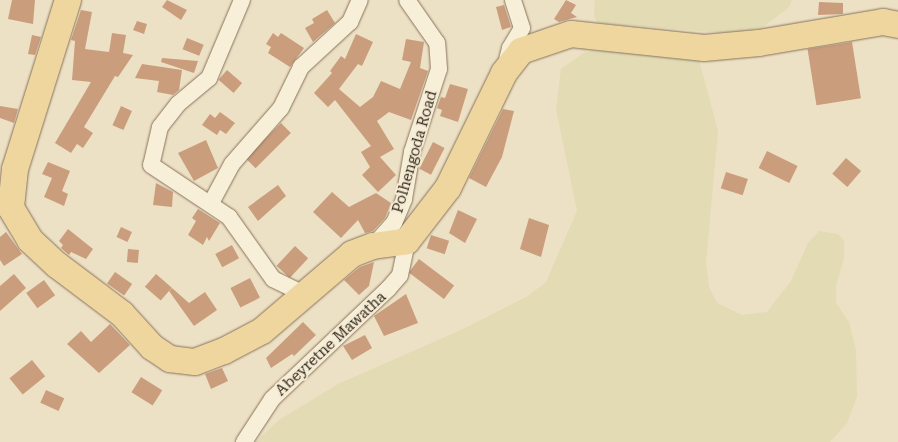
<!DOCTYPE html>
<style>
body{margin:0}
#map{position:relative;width:898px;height:442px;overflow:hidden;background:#ede1c5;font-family:"Roboto Serif",serif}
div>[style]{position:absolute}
.farmland>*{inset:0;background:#e2dbb3}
.building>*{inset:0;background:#ca9d7c;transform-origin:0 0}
.roads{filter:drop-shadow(0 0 1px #87735c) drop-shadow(0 0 1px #87735c)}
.street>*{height:16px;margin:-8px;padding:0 8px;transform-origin:8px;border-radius:8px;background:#f8efd8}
.primary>*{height:26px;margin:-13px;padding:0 13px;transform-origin:13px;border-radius:13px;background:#eed69e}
span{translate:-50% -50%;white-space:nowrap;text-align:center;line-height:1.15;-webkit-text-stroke:4px #f4ebd4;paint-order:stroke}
.street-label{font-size:15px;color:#382b1f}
</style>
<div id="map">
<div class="farmland">
<i style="clip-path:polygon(595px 0,792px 0,789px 7px,762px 28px,726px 33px,598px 23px,594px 16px)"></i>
<i style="clip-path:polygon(620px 49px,699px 60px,718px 131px,706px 263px,709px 287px,717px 303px,742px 315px,767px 312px,791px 281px,808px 243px,819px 231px,838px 234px,844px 241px,844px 259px,836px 286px,836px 303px,849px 322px,856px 350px,857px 397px,847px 423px,830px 442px,255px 442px,279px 420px,338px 384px,461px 330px,528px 296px,546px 282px,577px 211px,556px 109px,561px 69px,585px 52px)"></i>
</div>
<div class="building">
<i style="clip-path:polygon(12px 0,35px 0,33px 24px,8px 19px)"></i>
<i style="clip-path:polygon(167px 0,187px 10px,181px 20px,162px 7px)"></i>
<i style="clip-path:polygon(566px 0,576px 5px,571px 13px,577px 17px,559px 22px,554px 19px)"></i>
<i style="clip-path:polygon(819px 2px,843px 3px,843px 14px,818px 15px)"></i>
<i style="clip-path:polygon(504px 5px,511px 27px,502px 30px,496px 7px)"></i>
<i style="clip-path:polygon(81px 10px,92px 12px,85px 49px,109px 52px,112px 33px,126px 35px,123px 53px,133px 55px,118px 77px,115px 76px,84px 127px,93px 133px,83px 148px,77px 144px,71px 153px,55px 143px,91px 82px,72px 80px,75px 41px,71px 40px)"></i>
<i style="clip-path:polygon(327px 10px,335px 23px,313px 42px,305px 28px,314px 23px,312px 19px)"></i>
<i style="clip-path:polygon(137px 21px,147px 24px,144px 34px,133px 30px)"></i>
<i style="clip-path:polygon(273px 33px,278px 37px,281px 33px,304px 48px,290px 67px,268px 53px,271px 47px,266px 44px)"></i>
<i style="clip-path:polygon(356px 34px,373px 42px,362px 66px,358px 64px,339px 89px,360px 107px,373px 97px,381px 81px,400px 89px,411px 62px,402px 60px,406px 39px,424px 42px,420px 68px,428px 71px,411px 120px,389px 112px,377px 121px,394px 149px,380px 157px,396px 175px,378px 192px,362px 175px,370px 167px,361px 152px,371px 146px,335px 100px,328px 107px,314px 93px,332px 73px,330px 71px,341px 56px,345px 59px)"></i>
<i style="clip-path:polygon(32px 35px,41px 37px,35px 55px,28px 54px)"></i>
<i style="left:187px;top:38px;width:18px;height:12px;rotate:22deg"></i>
<i style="left:852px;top:42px;width:57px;height:45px;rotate:81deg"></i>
<i style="clip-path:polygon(162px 58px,198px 61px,194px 73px,161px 62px)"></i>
<i style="clip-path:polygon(142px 64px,182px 70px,179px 90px,173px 95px,157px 92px,159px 81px,135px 78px)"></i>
<i style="left:227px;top:70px;width:20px;height:13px;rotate:41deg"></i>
<i style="clip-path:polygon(450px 84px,468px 89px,458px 122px,440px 116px,442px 110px,437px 108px,441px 97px,445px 98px)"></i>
<i style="clip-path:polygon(0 106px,18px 109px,14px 123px,0 118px)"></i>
<i style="left:121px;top:106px;width:12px;height:21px;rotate:24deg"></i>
<i style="clip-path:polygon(503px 109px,514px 111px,502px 157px,486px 187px,469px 178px)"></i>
<i style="clip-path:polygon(220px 112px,235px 123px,226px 134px,220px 130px,217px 135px,202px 125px,210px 114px,215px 118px)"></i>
<i style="left:281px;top:123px;width:14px;height:50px;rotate:45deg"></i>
<i style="clip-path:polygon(206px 140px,218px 168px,194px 181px,178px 153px)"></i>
<i style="left:433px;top:142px;width:13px;height:30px;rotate:27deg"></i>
<i style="left:767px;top:151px;width:34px;height:19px;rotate:26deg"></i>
<i style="left:846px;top:158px;width:20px;height:21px;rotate:41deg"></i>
<i style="clip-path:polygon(48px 162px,70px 171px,62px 191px,68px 194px,64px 206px,44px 197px,52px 178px,42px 174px)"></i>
<i style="left:726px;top:172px;width:23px;height:17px;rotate:18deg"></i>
<i style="clip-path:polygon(156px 183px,173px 192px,172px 207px,153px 205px)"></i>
<i style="clip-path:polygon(278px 185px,286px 196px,258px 221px,248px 207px)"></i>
<i style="clip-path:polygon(332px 192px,349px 207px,376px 193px,391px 203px,385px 218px,373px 231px,365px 233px,358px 220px,341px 238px,313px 212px)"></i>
<i style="clip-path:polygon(198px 209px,220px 223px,209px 241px,207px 237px,203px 245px,188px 235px,196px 221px,192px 218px)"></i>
<i style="clip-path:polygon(458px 210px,477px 219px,465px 243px,449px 233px)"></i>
<i style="clip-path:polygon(529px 218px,549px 225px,541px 257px,520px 249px)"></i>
<i style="left:121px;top:227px;width:12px;height:11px;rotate:24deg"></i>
<i style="clip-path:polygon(68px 229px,93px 249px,86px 259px,71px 252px,69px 255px,61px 248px,63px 245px,59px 241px)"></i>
<i style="clip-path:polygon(6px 232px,22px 254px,4px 266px,0 260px,0 237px)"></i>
<i style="left:431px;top:235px;width:19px;height:14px;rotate:18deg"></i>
<i style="left:232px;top:245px;width:15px;height:19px;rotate:62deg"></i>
<i style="left:295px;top:246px;width:18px;height:27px;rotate:43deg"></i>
<i style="left:128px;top:249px;width:11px;height:13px;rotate:5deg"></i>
<i style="left:419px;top:259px;width:44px;height:17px;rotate:37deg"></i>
<i style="clip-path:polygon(374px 262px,369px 286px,359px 295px,344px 280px,360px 267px)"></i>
<i style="left:115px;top:272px;width:21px;height:14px;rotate:35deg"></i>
<i style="clip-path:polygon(14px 274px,26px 288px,0 311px,0 286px)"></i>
<i style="left:156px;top:274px;width:21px;height:17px;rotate:41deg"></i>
<i style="left:250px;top:278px;width:22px;height:22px;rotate:63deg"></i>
<i style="left:44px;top:280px;width:19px;height:22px;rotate:54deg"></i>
<i style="clip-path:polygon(172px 288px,189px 303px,205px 292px,217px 310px,194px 326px,169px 291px)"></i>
<i style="clip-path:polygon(406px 294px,418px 323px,384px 336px,374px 316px)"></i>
<i style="clip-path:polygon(303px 322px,316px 335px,294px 356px,292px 354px,271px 368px,266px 358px)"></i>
<i style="clip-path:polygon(110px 324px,130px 345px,99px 373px,67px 344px,81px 331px,91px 342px)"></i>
<i style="clip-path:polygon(365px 335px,372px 348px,352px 360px,343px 346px)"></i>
<i style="left:32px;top:360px;width:21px;height:29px;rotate:51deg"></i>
<i style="clip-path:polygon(222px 368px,228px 381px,211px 389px,205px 374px)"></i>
<i style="left:141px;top:377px;width:25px;height:18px;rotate:32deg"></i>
<i style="left:46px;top:390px;width:20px;height:14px;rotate:24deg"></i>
</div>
<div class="roads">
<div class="street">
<i style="left:242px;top:0;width:85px;rotate:112.9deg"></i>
<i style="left:209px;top:78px;width:40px;rotate:140deg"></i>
<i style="left:178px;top:104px;width:29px;rotate:128deg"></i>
<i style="left:160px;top:127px;width:39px;rotate:103deg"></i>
<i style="left:151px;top:165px;width:94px;rotate:33.7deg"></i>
<i style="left:229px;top:217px;width:76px;rotate:54.6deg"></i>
<i style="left:273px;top:279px;width:34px;rotate:26deg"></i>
<i style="left:507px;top:60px;width:12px;rotate:-76deg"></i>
<i style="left:510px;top:48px;width:23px;rotate:-59deg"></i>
<i style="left:522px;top:28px;width:29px;rotate:-108deg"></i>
<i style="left:211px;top:203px;width:44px;rotate:-61.7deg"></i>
<i style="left:232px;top:164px;width:74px;rotate:-48.8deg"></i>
<i style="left:281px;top:108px;width:46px;rotate:-64deg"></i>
<i style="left:301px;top:67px;width:67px;rotate:-42.6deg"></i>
<i style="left:350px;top:22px;width:24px;rotate:-66deg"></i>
<i style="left:373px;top:246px;width:31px;rotate:-48deg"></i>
<i style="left:394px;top:223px;width:26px;rotate:-67deg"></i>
<i style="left:404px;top:199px;width:48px;rotate:-80.3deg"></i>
<i style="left:412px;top:152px;width:87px;rotate:-72deg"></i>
<i style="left:439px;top:69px;width:26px;rotate:-94deg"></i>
<i style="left:437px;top:43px;width:52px;rotate:-124.9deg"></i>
<i style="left:244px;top:442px;width:51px;rotate:-56.9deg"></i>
<i style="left:272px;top:399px;width:160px;rotate:-43.5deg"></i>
<i style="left:388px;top:289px;width:18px;rotate:-49deg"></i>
<i style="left:400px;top:275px;width:35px;rotate:-78deg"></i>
</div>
<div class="primary">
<i style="left:68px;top:0;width:177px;rotate:107.4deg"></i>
<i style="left:15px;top:169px;width:39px;rotate:96deg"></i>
<i style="left:11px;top:208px;width:37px;rotate:59deg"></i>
<i style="left:30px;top:240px;width:37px;rotate:43deg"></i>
<i style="left:57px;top:265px;width:81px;rotate:37deg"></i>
<i style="left:122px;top:314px;width:45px;rotate:47.7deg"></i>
<i style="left:152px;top:347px;width:22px;rotate:34deg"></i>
<i style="left:170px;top:359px;width:25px;rotate:7deg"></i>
<i style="left:195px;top:362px;width:31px;rotate:-21deg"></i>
<i style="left:224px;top:351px;width:43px;rotate:-27.8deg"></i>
<i style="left:262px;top:331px;width:118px;rotate:-40.5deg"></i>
<i style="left:352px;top:254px;width:22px;rotate:-21deg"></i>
<i style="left:373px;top:246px;width:34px;rotate:-8deg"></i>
<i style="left:407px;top:241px;width:67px;rotate:-52.3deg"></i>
<i style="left:448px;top:188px;width:128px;rotate:-64deg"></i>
<i style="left:504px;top:73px;width:28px;rotate:-52deg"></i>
<i style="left:521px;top:51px;width:53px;rotate:-18.8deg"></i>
<i style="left:571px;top:34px;width:134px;rotate:6deg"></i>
<i style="left:704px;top:48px;width:55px;rotate:-5.2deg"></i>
<i style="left:759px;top:43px;width:126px;rotate:-9.6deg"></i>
<i style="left:883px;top:22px;width:15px;rotate:11deg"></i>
</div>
</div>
<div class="street-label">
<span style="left:415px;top:152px;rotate:-74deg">Polhengoda Road</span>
<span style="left:331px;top:344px;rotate:-43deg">Abeyretne Mawatha</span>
</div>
</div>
